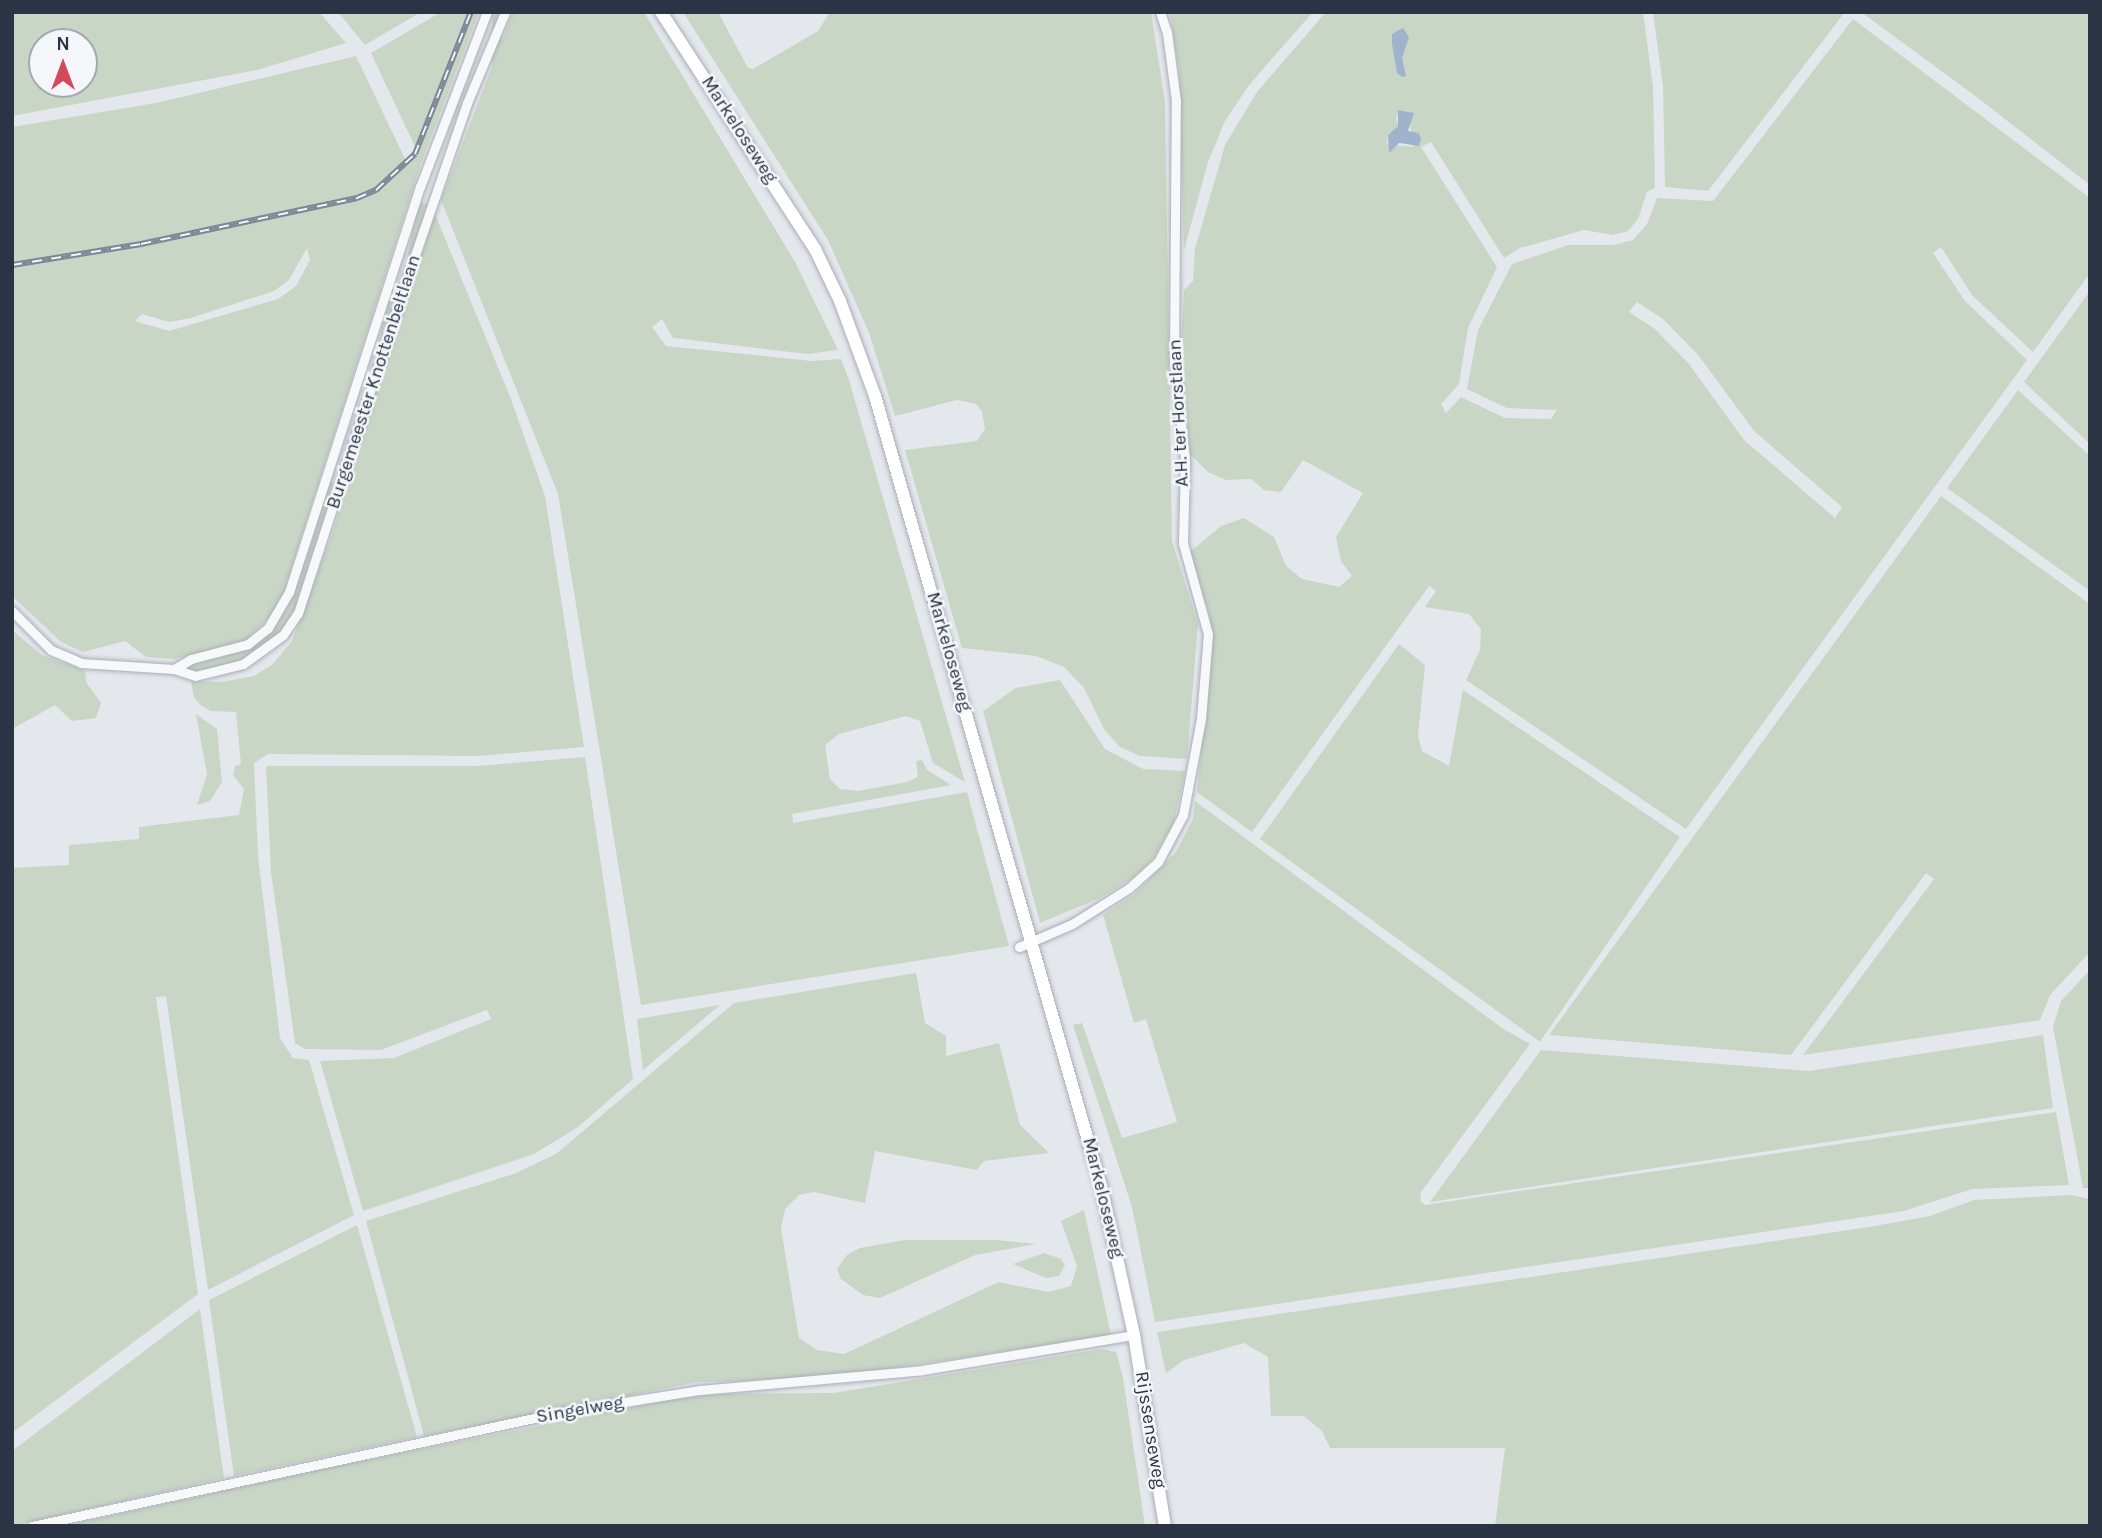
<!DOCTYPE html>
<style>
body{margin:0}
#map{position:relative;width:2102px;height:1538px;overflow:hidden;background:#e4e7ec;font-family:Karla,sans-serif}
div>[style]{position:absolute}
.green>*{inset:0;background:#c9d6c5;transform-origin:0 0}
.water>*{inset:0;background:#9fb4cc}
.roads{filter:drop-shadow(0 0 2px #a9aeb7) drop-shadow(0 0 2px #a9aeb7)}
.street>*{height:9px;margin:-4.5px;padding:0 4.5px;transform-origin:4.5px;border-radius:4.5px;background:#f7f8fa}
.secondary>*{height:12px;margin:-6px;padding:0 6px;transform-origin:6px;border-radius:6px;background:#fff}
.rail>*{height:6px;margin-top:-3px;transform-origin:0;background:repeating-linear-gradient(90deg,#f4f6f9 0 10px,#7d8696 0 20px);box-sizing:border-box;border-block:2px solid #7d8696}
span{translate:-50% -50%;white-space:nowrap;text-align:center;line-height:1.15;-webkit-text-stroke:5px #f4f6f9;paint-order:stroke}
.street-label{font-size:19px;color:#2b3445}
.frame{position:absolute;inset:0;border:14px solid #2b3445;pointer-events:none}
.north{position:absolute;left:28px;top:28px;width:70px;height:70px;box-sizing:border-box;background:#f4f6f9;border:2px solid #a4a8b1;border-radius:50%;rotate:0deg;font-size:19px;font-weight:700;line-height:28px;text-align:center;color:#2b3445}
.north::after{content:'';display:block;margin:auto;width:24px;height:32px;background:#d1495b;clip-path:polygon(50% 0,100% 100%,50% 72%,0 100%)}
</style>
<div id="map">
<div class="green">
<i style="clip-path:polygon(evenodd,12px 12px,319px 12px,346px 43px,257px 70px,12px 116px,12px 12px,42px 42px,84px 42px,84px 84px,42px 84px,42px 42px)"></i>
<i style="clip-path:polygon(338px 12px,421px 12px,365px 45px)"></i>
<i style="clip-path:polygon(evenodd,441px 12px,479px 12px,421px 163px,278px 609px,245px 641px,175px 659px,146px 657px,125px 641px,83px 652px,61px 642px,12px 596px,12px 127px,156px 103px,356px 56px,405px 159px,418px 153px,371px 53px,441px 12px,307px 248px,310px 260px,296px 286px,278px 299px,169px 331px,135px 321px,142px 314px,169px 322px,191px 318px,274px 291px,289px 280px,307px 248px)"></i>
<i style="left:492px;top:12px;width:10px;height:185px"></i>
<i style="clip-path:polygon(513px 12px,644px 12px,795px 262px,838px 350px,807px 354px,673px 338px,662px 319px,652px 327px,666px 346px,812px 361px,841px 359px,849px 380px,965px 782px,933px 763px,920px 721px,906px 716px,839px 734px,825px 745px,830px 779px,840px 789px,858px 791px,907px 782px,918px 777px,916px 761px,922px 760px,927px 770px,951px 785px,792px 814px,793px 823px,967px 792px,1009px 946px,641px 1005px,558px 494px,441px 200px)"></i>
<i style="clip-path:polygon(683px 12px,718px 12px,748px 68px,753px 69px,818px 31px,830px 12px,1151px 12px,1165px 102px,1172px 541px,1198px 624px,1187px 759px,1140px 756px,1120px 747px,1104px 729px,1084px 688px,1064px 667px,1036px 656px,962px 648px,905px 450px,977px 441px,985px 429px,982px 411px,976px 404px,957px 400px,895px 416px,869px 333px,828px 240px)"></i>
<i style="clip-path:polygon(1170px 12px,1313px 12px,1249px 85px,1225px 121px,1208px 162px,1184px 250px,1179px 71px)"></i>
<i style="clip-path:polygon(evenodd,1326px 12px,1643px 12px,1653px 87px,1655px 188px,1647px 192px,1638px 219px,1628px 231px,1613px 235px,1584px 230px,1520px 248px,1504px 258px,1431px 142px,1421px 147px,1497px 267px,1468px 328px,1459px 384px,1441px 404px,1446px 413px,1461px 397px,1505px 418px,1551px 419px,1557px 410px,1507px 408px,1467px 389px,1478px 330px,1512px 264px,1568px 245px,1614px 245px,1633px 240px,1647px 224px,1657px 198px,1713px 201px,1853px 19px,2090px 198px,2090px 273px,2033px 352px,1972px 295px,1941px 247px,1933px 253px,1965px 301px,2027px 360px,1686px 829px,1466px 680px,1480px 650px,1481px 629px,1469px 614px,1425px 607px,1436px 591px,1429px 586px,1252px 832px,1197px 792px,1212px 644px,1210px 618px,1190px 552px,1221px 526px,1244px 518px,1274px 537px,1286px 566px,1302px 579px,1339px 587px,1352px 576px,1341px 561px,1336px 537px,1363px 493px,1303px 460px,1281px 492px,1264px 490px,1251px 479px,1226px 480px,1208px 472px,1190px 454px,1180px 361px,1184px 290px,1193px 281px,1195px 249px,1225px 145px,1257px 92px,1326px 12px,1402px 110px,1409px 112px,1413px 147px,1387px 144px,1388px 135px,1398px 126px,1396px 117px,1402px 110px,1326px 12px,1637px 302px,1663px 319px,1699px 356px,1754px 431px,1842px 507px,1835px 518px,1744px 440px,1689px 364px,1655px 329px,1629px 312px,1637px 302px)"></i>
<i style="clip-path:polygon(1653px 12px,1845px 12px,1708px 191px,1665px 187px,1663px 87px)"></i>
<i style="clip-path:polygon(1861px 12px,2090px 12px,2090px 185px,1974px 95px)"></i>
<i style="left:418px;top:202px;width:10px;height:85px;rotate:11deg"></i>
<i style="clip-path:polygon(435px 214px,511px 399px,545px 496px,584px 747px,478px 756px,268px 754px,254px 763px,258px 856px,280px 1038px,293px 1058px,309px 1060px,354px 1215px,208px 1290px,166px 996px,156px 997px,198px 1294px,12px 1433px,12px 868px,69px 865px,69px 845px,139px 839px,139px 827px,239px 815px,244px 789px,233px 775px,235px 766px,241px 764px,236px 712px,211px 711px,202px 706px,194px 698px,191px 681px,221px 682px,254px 676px,272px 665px,292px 641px,332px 534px)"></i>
<i style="left:389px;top:291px;width:10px;height:186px;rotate:11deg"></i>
<i style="clip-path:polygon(2090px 291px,2090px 444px,2024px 382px)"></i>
<i style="clip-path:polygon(2018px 390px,2090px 456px,2090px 591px,1947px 488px)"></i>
<i style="clip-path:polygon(328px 481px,338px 484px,302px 595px,287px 626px,244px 659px,201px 673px,189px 669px,190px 662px,237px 652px,257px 641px,277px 619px)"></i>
<i style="clip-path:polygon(1941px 496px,2090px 604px,2090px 952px,2050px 995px,2040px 1020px,1803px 1055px,1934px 879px,1926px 873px,1791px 1055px,1549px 1035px)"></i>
<i style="clip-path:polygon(12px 630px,42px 655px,85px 671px,86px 682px,101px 703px,96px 718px,72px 721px,55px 705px,12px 729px)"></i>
<i style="clip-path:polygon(1399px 644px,1425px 665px,1418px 736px,1422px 751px,1449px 766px,1463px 690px,1680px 837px,1540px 1042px,1260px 839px)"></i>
<i style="clip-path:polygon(1060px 680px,1105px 749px,1143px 769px,1185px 771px,1174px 823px,1154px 857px,1134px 877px,1100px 898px,1040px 923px,983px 711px,1016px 688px)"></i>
<i style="clip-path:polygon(196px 714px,217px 729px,222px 782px,210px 801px,197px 805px,207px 774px)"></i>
<i style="clip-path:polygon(585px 757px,633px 1079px,578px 1127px,534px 1154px,363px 1211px,320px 1061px,394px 1058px,491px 1019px,487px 1010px,381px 1050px,305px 1049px,295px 1043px,271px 872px,266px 766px,478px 766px)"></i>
<i style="clip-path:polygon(1195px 801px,1502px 1028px,1530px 1044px,1421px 1192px,1420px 1201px,1425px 1205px,2056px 1112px,2069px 1185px,1972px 1189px,1904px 1211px,1155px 1322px,1132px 1207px,1073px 1025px,1082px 1023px,1122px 1138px,1177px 1122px,1146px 1019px,1134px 1023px,1103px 915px,1136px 893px,1176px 852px,1193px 819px)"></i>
<i style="clip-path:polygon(2090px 970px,2090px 1188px,2083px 1188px,2053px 1027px,2061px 1001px)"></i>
<i style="clip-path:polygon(916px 973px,925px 1023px,946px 1036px,946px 1056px,999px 1043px,1020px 1125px,1049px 1153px,984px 1161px,977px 1170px,875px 1151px,865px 1203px,814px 1192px,799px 1195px,785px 1209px,781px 1228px,799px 1338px,817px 1350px,844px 1354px,999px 1282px,1048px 1292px,1071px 1286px,1077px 1266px,1061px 1221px,1084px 1210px,1111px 1335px,821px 1379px,697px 1382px,424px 1436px,366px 1221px,516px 1173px,556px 1154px,734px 1003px)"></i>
<i style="clip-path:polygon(720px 1005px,643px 1070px,637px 1019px)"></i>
<i style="clip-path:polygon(2043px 1035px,2053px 1108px,1430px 1202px,1541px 1050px,1809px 1071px)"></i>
<i style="clip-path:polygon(2071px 1195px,2090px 1199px,2090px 1526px,1495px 1526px,1505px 1448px,1330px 1448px,1322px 1431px,1304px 1416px,1271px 1416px,1268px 1357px,1244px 1343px,1184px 1360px,1166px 1373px,1157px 1332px,1869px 1227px,1930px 1216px,1974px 1200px)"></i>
<i style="clip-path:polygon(357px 1225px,417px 1437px,234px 1476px,209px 1300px)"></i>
<i style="clip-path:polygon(905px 1240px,997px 1240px,1036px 1244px,975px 1255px,880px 1298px,863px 1295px,841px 1279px,837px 1269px,847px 1255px,860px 1248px)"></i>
<i style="clip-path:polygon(1044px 1253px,1061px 1259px,1065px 1265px,1059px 1276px,1046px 1278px,1013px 1264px)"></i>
<i style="clip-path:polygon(200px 1309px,224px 1478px,12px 1526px,12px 1451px)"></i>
<i style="clip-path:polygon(1102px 1349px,1116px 1352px,1123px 1378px,1145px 1526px,66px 1526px,323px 1469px,698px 1394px,834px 1393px)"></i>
</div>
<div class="water">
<i style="clip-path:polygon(1403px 28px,1409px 37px,1402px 58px,1406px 76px,1402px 77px,1397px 73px,1392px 44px,1392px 34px)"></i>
<i style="clip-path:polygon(1398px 110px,1414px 113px,1408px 131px,1419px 133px,1421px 139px,1419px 146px,1399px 143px,1389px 153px,1388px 135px,1398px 126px)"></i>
</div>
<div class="roads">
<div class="street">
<i style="left:12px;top:611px;width:55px;rotate:45deg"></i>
<i style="left:51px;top:650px;width:33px;rotate:23deg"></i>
<i style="left:81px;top:663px;width:93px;rotate:3.7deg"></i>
<i style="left:174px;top:669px;width:22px;rotate:18deg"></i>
<i style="left:195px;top:676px;width:49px;rotate:-14deg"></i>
<i style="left:243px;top:664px;width:49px;rotate:-35.9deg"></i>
<i style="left:283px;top:635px;width:27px;rotate:-56deg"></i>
<i style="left:298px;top:613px;width:340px;rotate:-72deg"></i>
<i style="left:403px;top:290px;width:198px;rotate:-71.1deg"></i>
<i style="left:467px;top:103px;width:99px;rotate:-67.3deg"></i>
<i style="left:174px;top:669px;width:20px;rotate:-30deg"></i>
<i style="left:191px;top:659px;width:59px;rotate:-14.7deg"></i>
<i style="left:248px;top:644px;width:26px;rotate:-39deg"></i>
<i style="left:268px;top:628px;width:42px;rotate:-59.7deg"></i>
<i style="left:289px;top:592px;width:426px;rotate:-72.1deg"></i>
<i style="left:420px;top:187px;width:187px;rotate:-69.1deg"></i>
<i style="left:1019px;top:947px;width:58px;rotate:-23.5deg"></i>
<i style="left:1072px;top:924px;width:67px;rotate:-32.3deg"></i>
<i style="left:1129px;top:888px;width:39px;rotate:-42deg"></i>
<i style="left:1158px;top:862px;width:53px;rotate:-62deg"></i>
<i style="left:1183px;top:815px;width:98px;rotate:-79.4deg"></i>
<i style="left:1201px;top:719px;width:85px;rotate:-85.3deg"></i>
<i style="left:1208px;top:634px;width:94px;rotate:-105.4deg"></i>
<i style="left:1183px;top:543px;width:84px;rotate:-88.6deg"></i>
<i style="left:1185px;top:459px;width:99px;rotate:-96.4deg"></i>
<i style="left:1174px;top:361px;width:260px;rotate:-89.6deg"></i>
<i style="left:1176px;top:101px;width:69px;rotate:-97.5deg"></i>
<i style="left:1167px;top:33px;width:22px;rotate:-108deg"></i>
<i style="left:32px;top:1526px;width:542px;rotate:-12.14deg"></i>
<i style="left:562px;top:1412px;width:140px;rotate:-9.1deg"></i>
<i style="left:700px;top:1390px;width:223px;rotate:-5.1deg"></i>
<i style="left:922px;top:1370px;width:215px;rotate:-9.4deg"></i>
</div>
<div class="secondary">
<i style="left:661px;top:12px;width:283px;rotate:57deg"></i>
<i style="left:815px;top:249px;width:58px;rotate:64.3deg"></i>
<i style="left:840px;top:301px;width:101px;rotate:69.8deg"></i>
<i style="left:875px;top:396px;width:822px;rotate:74.04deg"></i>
<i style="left:1101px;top:1186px;width:153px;rotate:77.5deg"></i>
<i style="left:1134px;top:1335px;width:193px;rotate:80.8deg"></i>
</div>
</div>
<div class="rail">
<i style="left:12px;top:265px;width:131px;rotate:-9.2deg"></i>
<i style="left:141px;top:244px;width:221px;rotate:-12deg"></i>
<i style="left:357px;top:198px;width:21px;rotate:-23deg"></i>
<i style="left:376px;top:190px;width:53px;rotate:-42.7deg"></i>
<i style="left:415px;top:154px;width:153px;rotate:-68.5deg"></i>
</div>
<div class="street-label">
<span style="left:739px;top:130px;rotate:57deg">Markeloseweg</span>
<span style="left:374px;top:382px;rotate:-72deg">Burgemeester Knottenbeltlaan</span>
<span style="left:1179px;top:413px;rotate:-93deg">A.H. ter Horstlaan</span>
<span style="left:949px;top:652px;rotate:74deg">Markeloseweg</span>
<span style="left:1103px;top:1198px;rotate:76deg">Markeloseweg</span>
<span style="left:580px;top:1410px;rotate:-10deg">Singelweg</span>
<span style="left:1150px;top:1430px;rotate:81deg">Rijssenseweg</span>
</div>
<div class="frame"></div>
<div class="north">N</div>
</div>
